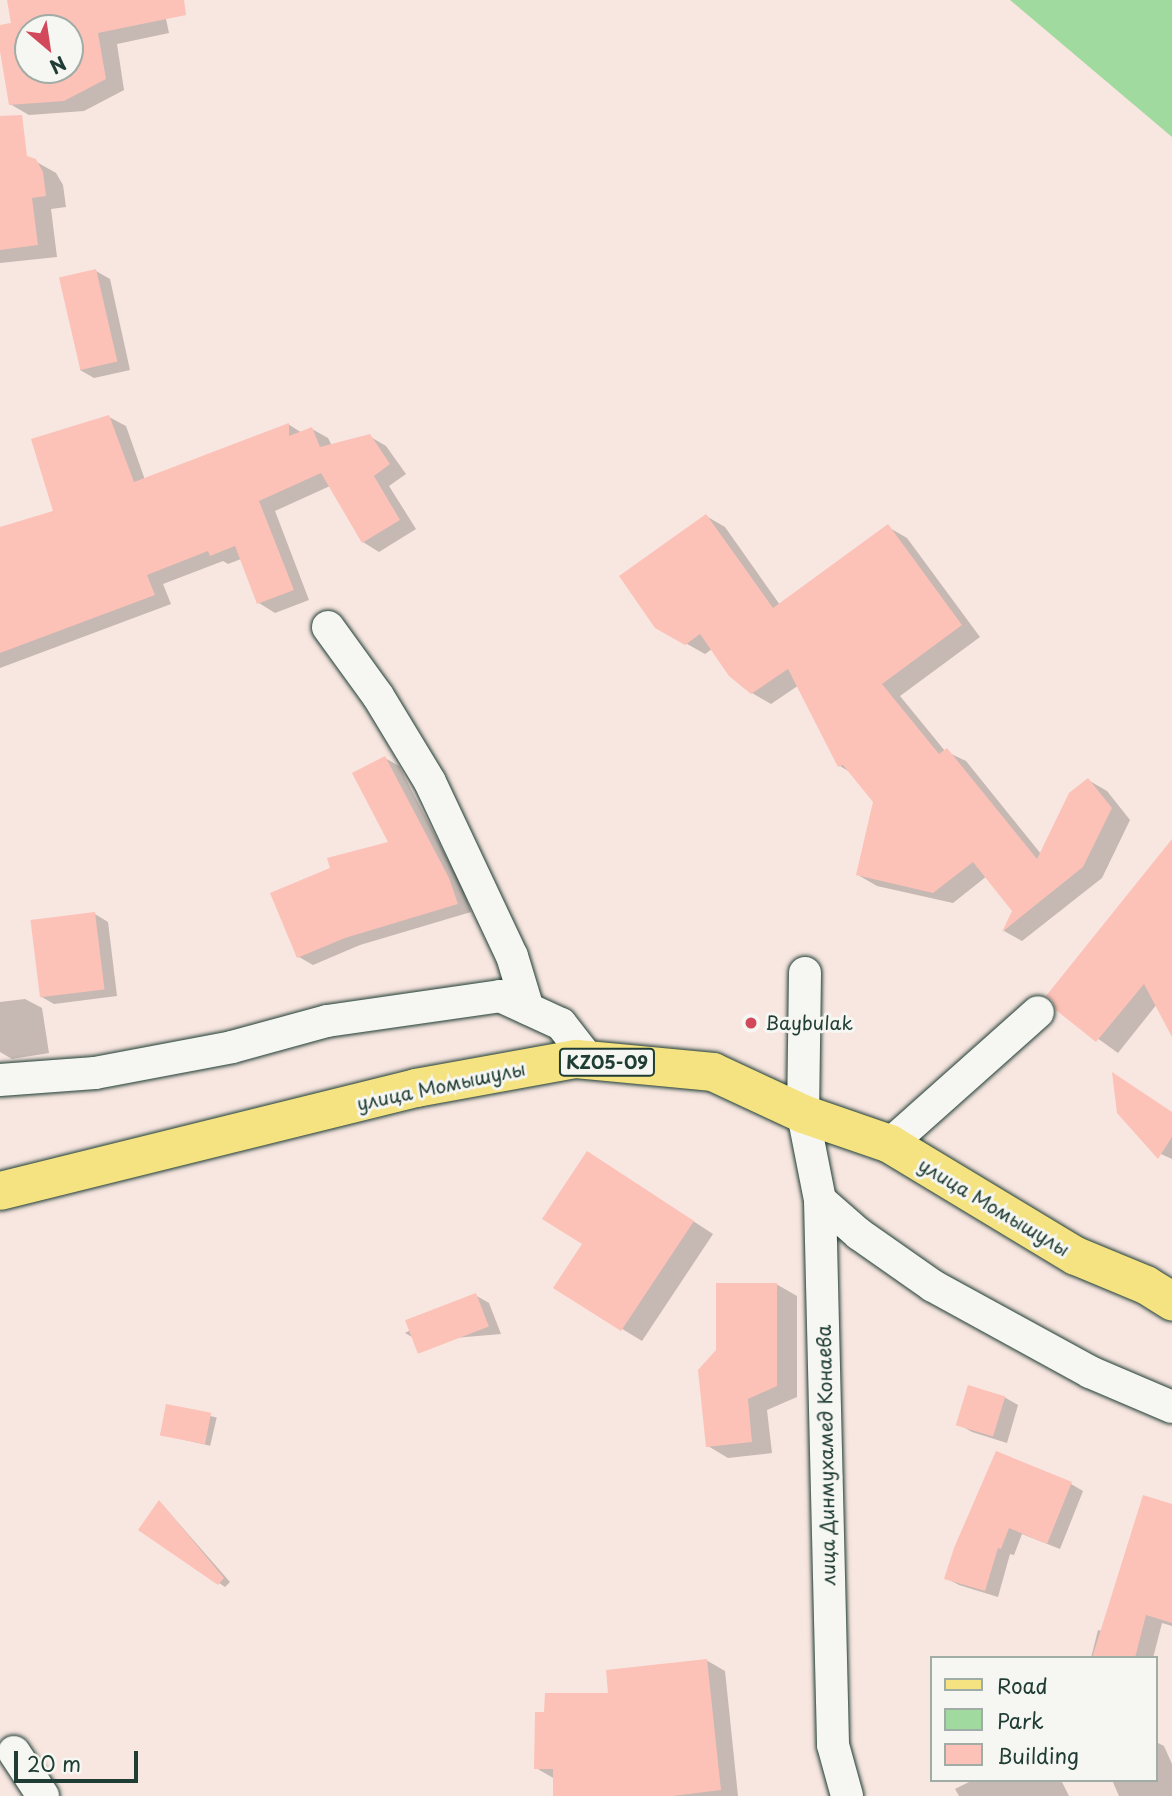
<!DOCTYPE html>
<meta charset="utf-8">
<style>
body{margin:0}
#map{position:relative;width:1172px;height:1796px;overflow:hidden;background:#f8e6e0;font-family:"Playpen Sans",sans-serif}
div>[style]{position:absolute}
.green>*{inset:0;background:#a1da9f}
.shadow>*{inset:0;background:#0003;transform-origin:0 0}
.building>*{inset:0;background:#fcc1b7;transform-origin:0 0}
.roads{filter:drop-shadow(0 0 2px #1f3d34) drop-shadow(0 0 2px #1f3d34)}
.street>*{height:32px;margin:-16px;padding:0 16px;transform-origin:16px;border-radius:16px;background:#f6f6f2}
.primary>*{height:38px;margin:-19px;padding:0 19px;transform-origin:19px;border-radius:19px;background:#f5e382}
.dots>*{width:19px;height:19px;translate:-50% -50%;box-sizing:border-box;border:4px solid #f6f6f2;border-radius:50%}
span{translate:-50% -50%;white-space:nowrap;text-align:center;line-height:1.15;-webkit-text-stroke:6px #f6f6f2;paint-order:stroke}
.shield-label span{padding:2px 5px;background:#f6f6f2;border:2px solid;border-radius:5px;-webkit-text-stroke-width:0}
.shield-label{font-size:18px;color:#1f3d34;font-weight:700}
.poi-label{font-size:19px;color:#1f3d34}
.left{translate:0 -50%;text-align:left}
.street-label{font-size:19px;color:#1f3d34}
.legend{position:absolute;left:930px;top:1656px;width:228px;height:126px;box-sizing:border-box;background:#f6f6f2;border:2px solid #a0aca6;margin:0;padding:9px 12px;list-style:none;font-size:21px;color:#1f3d34}
.legend li{display:flex;align-items:center;gap:14px;height:35px}
.legend b{width:35px;border:2px solid #a0aca6}
.north{position:absolute;left:14px;top:14px;width:70px;height:70px;box-sizing:border-box;background:#f6f6f2;border:2px solid #a0aca6;border-radius:50%;rotate:151deg;font-size:19px;font-weight:700;line-height:28px;text-align:center;color:#1f3d34}
.north::after{content:'';display:block;margin:auto;width:24px;height:32px;background:#d1495b;clip-path:polygon(50% 0,100% 100%,50% 72%,0 100%)}
.scale{position:absolute;left:14px;top:1751px;width:124px;height:32px;box-sizing:border-box;border:4px solid #1f3d34;border-top:0;padding-left:9px;font-size:21px;line-height:24px;white-space:nowrap;color:#1f3d34;-webkit-text-stroke:5px #f6f6f2;paint-order:stroke}
</style>
<div id="map">
<div class="green">
<i style="clip-path:polygon(1010px 0,1172px 0,1172px 137px)"></i>
</div>
<div class="shadow">
<i style="clip-path:polygon(evenodd,9px 0,162px 0,169px 33px,117px 44px,124px 90px,84px 111px,29px 115px,10px 104px,0 40px,0 26px,13px 25px,9px 0,28px 28px,70px 28px,70px 70px,28px 70px,28px 28px)"></i>
<i style="clip-path:polygon(0 151px,35px 161px,56px 173px,63px 185px,66px 207px,51px 209px,57px 257px,0 263px)"></i>
<i style="clip-path:polygon(96px 271px,110px 279px,130px 370px,94px 378px,80px 370px)"></i>
<i style="clip-path:polygon(109px 417px,126px 426px,145px 480px,288px 424px,302px 433px,312px 429px,328px 438px,332px 446px,369px 436px,386px 446px,406px 474px,389px 486px,416px 529px,379px 552px,363px 542px,330px 486px,275px 511px,309px 600px,275px 613px,259px 603px,241px 559px,228px 564px,223px 561px,163px 584px,171px 604px,0 668px,0 593px,55px 512px)"></i>
<i style="clip-path:polygon(706px 516px,725px 527px,780px 605px,888px 527px,907px 538px,980px 637px,900px 696px,945px 751px,966px 761px,1041px 854px,1088px 780px,1107px 791px,1130px 820px,1102px 878px,1022px 941px,1004px 931px,1014px 910px,987px 876px,953px 903px,877px 886px,858px 875px,875px 802px,850px 772px,840px 766px,799px 685px,771px 704px,752px 693px,712px 649px,705px 654px,657px 627px)"></i>
<i style="clip-path:polygon(385px 758px,399px 766px,462px 887px,471px 912px,360px 945px,313px 965px,299px 957px,390px 843px)"></i>
<i style="clip-path:polygon(1172px 872px,1172px 1028px,1157px 1004px,1118px 1053px,1057px 1009px,1054px 999px)"></i>
<i style="clip-path:polygon(95px 914px,108px 922px,117px 996px,54px 1004px,40px 996px)"></i>
<i style="clip-path:polygon(25px 999px,42px 1008px,49px 1053px,12px 1059px,0 1052px,0 1002px)"></i>
<i style="clip-path:polygon(1172px 1113px,1172px 1159px,1152px 1150px)"></i>
<i style="clip-path:polygon(607px 1165px,713px 1234px,642px 1341px,555px 1288px,584px 1244px)"></i>
<i style="clip-path:polygon(776px 1284px,797px 1296px,797px 1397px,767px 1410px,772px 1453px,728px 1458px,708px 1446px)"></i>
<i style="clip-path:polygon(475px 1295px,489px 1303px,501px 1334px,419px 1341px,405px 1333px)"></i>
<i style="clip-path:polygon(1004px 1397px,1018px 1405px,1007px 1443px,972px 1432px,958px 1424px)"></i>
<i style="left:167px;top:1406px;width:51px;height:29px;rotate:13deg"></i>
<i style="clip-path:polygon(1071px 1484px,1083px 1491px,1060px 1549px,1022px 1534px,1014px 1555px,1010px 1554px,998px 1597px,959px 1585px,946px 1578px,956px 1548px)"></i>
<i style="clip-path:polygon(160px 1502px,230px 1582px,225px 1587px,219px 1583px)"></i>
<i style="clip-path:polygon(1172px 1506px,1172px 1626px,1162px 1623px,1153px 1658px,1091px 1658px,1098px 1630px,1102px 1631px)"></i>
<i style="clip-path:polygon(706px 1660px,725px 1671px,738px 1796px,555px 1796px,555px 1779px,536px 1768px,546px 1713px,610px 1695px)"></i>
<i style="clip-path:polygon(1156px 1742px,1164px 1746px,1172px 1764px,1172px 1796px,1119px 1796px,1112px 1780px,1156px 1780px)"></i>
<i style="clip-path:polygon(973px 1780px,1061px 1780px,1069px 1796px,959px 1796px,955px 1789px)"></i>
</div>
<div class="building">
<i style="clip-path:polygon(evenodd,7px 0,184px 0,186px 15px,98px 33px,106px 79px,64px 101px,9px 105px,0 51px,0 25px,11px 23px,7px 0,28px 28px,70px 28px,70px 70px,28px 70px,28px 28px)"></i>
<i style="clip-path:polygon(22px 115px,27px 156px,36px 159px,43px 172px,46px 196px,32px 198px,38px 245px,0 250px,0 116px)"></i>
<i style="left:96px;top:269px;width:95px;height:38px;rotate:77deg"></i>
<i style="clip-path:polygon(109px 415px,134px 482px,289px 423px,289px 436px,312px 427px,320px 447px,370px 434px,390px 464px,374px 476px,400px 520px,362px 543px,321px 473px,259px 501px,294px 590px,257px 604px,235px 546px,210px 556px,208px 551px,147px 575px,155px 595px,0 653px,0 527px,53px 511px,31px 439px)"></i>
<i style="clip-path:polygon(706px 514px,773px 608px,888px 524px,962px 625px,882px 684px,939px 754px,947px 748px,1037px 859px,1069px 793px,1088px 778px,1112px 808px,1083px 867px,1002px 932px,1012px 911px,973px 862px,933px 893px,856px 875px,873px 802px,843px 765px,838px 767px,788px 669px,751px 694px,729px 676px,700px 634px,685px 645px,655px 628px,619px 576px)"></i>
<i style="clip-path:polygon(385px 756px,449px 878px,458px 904px,345px 938px,297px 958px,270px 893px,330px 868px,327px 858px,388px 842px,352px 773px)"></i>
<i style="clip-path:polygon(1172px 839px,1172px 1037px,1144px 984px,1096px 1042px,1056px 1010px,1052px 1000px,1046px 996px)"></i>
<i style="left:95px;top:912px;width:78px;height:65px;rotate:83deg"></i>
<i style="clip-path:polygon(1112px 1072px,1172px 1112px,1172px 1137px,1158px 1159px,1117px 1113px)"></i>
<i style="clip-path:polygon(587px 1151px,694px 1221px,621px 1331px,553px 1288px,582px 1244px,542px 1219px)"></i>
<i style="clip-path:polygon(716px 1283px,777px 1283px,777px 1386px,748px 1399px,752px 1442px,706px 1447px,698px 1370px,716px 1350px)"></i>
<i style="left:476px;top:1293px;width:36px;height:76px;rotate:69deg"></i>
<i style="left:968px;top:1385px;width:39px;height:42px;rotate:17deg"></i>
<i style="left:166px;top:1404px;width:46px;height:32px;rotate:11deg"></i>
<i style="clip-path:polygon(996px 1451px,1072px 1482px,1047px 1544px,1009px 1528px,1001px 1549px,998px 1548px,985px 1591px,944px 1579px,954px 1548px)"></i>
<i style="clip-path:polygon(1143px 1495px,1172px 1504px,1172px 1623px,1146px 1615px,1135px 1658px,1092px 1658px)"></i>
<i style="clip-path:polygon(159px 1500px,224px 1578px,218px 1585px,138px 1530px)"></i>
<i style="clip-path:polygon(707px 1659px,721px 1790px,673px 1796px,553px 1796px,553px 1769px,534px 1769px,535px 1712px,544px 1712px,545px 1693px,608px 1693px,606px 1670px)"></i>
</div>
<div class="roads">
<div class="street">
<i style="left:328px;top:627px;width:85px;rotate:54.1deg"></i>
<i style="left:378px;top:696px;width:100px;rotate:58.8deg"></i>
<i style="left:430px;top:782px;width:192px;rotate:64.8deg"></i>
<i style="left:512px;top:956px;width:55px;rotate:73.2deg"></i>
<i style="left:805px;top:973px;width:141px;rotate:90.8deg"></i>
<i style="left:803px;top:1114px;width:88px;rotate:78.8deg"></i>
<i style="left:820px;top:1200px;width:545px;rotate:88.63deg"></i>
<i style="left:833px;top:1745px;width:53px;rotate:74.6deg"></i>
<i style="left:0;top:1080px;width:95px;rotate:-4.2deg"></i>
<i style="left:95px;top:1073px;width:139px;rotate:-10.7deg"></i>
<i style="left:232px;top:1047px;width:98px;rotate:-15.3deg"></i>
<i style="left:327px;top:1021px;width:175px;rotate:-8.2deg"></i>
<i style="left:500px;top:996px;width:67px;rotate:24.7deg"></i>
<i style="left:561px;top:1024px;width:46px;rotate:52.1deg"></i>
<i style="left:890px;top:1144px;width:198px;rotate:-41.7deg"></i>
<i style="left:820px;top:1200px;width:52px;rotate:41.1deg"></i>
<i style="left:859px;top:1234px;width:90px;rotate:35.1deg"></i>
<i style="left:933px;top:1286px;width:179px;rotate:28.7deg"></i>
<i style="left:1090px;top:1372px;width:89px;rotate:23.1deg"></i>
<i style="left:14px;top:1752px;width:53px;rotate:56.6deg"></i>
</div>
<div class="primary">
<i style="left:0;top:1191px;width:429px;rotate:-13.9deg"></i>
<i style="left:416px;top:1088px;width:163px;rotate:-10.3deg"></i>
<i style="left:576px;top:1059px;width:138px;rotate:5.4deg"></i>
<i style="left:713px;top:1072px;width:99px;rotate:25deg"></i>
<i style="left:803px;top:1114px;width:92px;rotate:19deg"></i>
<i style="left:890px;top:1144px;width:217px;rotate:31.1deg"></i>
<i style="left:1076px;top:1256px;width:76px;rotate:22.5deg"></i>
<i style="left:1146px;top:1285px;width:31px;rotate:32deg"></i>
</div>
</div>
<div class="dots">
<i style="left:751px;top:1023px;background:#d1495b"></i>
</div>
<div class="shield-label">
<span style="left:607px;top:1062px">KZ05-09</span>
</div>
<div class="poi-label">
<span class="left" style="left:765px;top:1023px">Baybulak</span>
</div>
<div class="street-label">
<span style="left:441px;top:1086px;rotate:-12deg">улица Момышулы</span>
<span style="left:994px;top:1207px;rotate:31deg">улица Момышулы</span>
<span style="left:826px;top:1455px;rotate:-91deg">лица Динмухамед Конаева</span>
</div>
<ul class="legend">
<li><b style="height:9px;background:#f5e382"></b>Road</li>
<li><b style="height:19px;background:#a1da9f"></b>Park</li>
<li><b style="height:19px;background:#fcc1b7"></b>Building</li>
</ul>
<div class="north">N</div>
<div class="scale">20 m</div>
</div>
